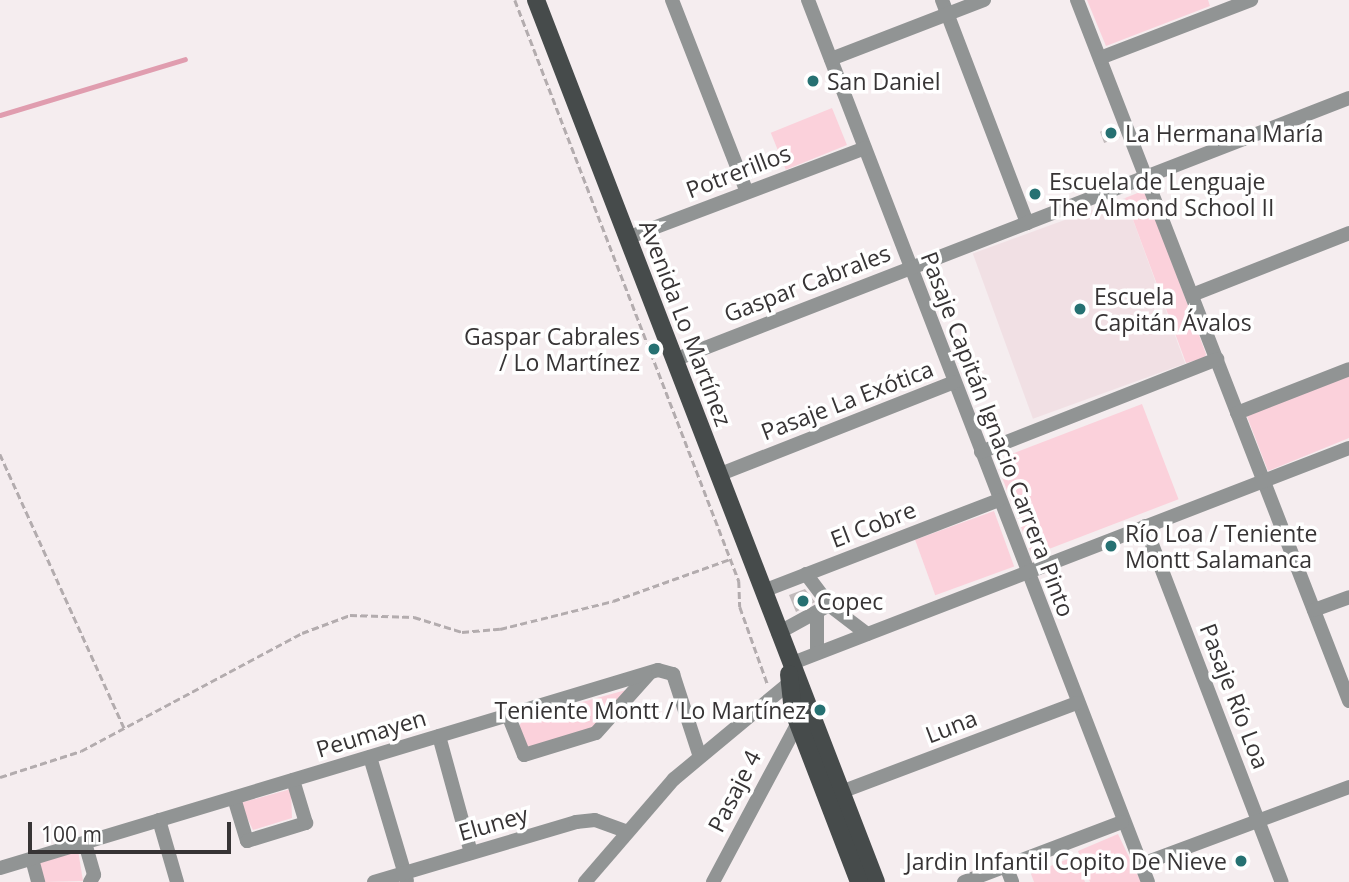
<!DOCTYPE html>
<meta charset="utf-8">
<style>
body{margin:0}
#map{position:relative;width:1349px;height:882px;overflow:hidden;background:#f5edef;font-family:"Open Sans",sans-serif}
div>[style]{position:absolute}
.built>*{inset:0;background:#f1e0e4;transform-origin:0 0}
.green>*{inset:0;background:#fbd1db;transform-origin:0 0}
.stream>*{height:4.5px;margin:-2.25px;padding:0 2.25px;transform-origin:2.25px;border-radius:2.25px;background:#e09daf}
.building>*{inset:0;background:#c1babb;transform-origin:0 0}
.path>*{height:2.5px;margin-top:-1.25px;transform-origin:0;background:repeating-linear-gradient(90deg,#b3acae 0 7px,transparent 0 10.5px)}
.minor>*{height:14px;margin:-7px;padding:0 7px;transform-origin:7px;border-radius:7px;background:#919494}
.major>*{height:18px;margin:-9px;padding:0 9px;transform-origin:9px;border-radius:9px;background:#464b4b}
.dots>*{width:19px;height:19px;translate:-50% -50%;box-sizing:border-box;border:4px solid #fff;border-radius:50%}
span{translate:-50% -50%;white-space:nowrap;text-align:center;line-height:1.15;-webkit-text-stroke:7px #fff;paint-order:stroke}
.poi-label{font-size:23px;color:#373435}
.left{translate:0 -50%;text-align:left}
.right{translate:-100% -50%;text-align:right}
.street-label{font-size:23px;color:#373435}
.scale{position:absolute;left:28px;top:822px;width:203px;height:32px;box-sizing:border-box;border:4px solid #373435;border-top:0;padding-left:9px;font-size:21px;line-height:24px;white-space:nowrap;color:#373435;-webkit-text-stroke:5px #fff;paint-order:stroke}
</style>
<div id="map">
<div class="built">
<i style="left:1125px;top:198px;width:176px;height:162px;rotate:70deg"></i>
</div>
<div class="green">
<i style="clip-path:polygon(1087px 0,1208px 0,1210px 6px,1106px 46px)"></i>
<i style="left:832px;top:108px;width:40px;height:66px;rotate:68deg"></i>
<i style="clip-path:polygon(1145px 190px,1206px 354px,1205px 358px,1186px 363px,1125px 198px)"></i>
<i style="clip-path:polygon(1349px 374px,1349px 438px,1268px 471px,1246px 414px)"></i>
<i style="left:1142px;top:404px;width:102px;height:157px;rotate:69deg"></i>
<i style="left:994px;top:511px;width:59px;height:84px;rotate:70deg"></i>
<i style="clip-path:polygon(626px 690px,593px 728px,529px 750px,518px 728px,524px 718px)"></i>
<i style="clip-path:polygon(291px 789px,292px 818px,253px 830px,240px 803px)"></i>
<i style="clip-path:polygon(1118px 834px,1141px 882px,1090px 882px,1078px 851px)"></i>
<i style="clip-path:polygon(78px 850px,83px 881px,45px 882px,38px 862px)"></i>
<i style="clip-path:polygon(1075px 856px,1085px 882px,1034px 882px,1031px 874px)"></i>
</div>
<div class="stream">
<i style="left:0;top:115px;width:193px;rotate:-16.8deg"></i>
</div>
<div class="building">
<i style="left:1116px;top:126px;width:12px;height:17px;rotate:70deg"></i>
<i style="clip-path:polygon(805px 589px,815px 602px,796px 612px,789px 595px)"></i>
</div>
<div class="path">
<i style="left:515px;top:0;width:623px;rotate:68.92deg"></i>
<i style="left:739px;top:581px;width:26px;rotate:88deg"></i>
<i style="left:740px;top:607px;width:83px;rotate:70.3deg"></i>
<i style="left:0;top:454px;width:303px;rotate:65.6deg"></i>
<i style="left:0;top:777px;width:85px;rotate:-17.8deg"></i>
<i style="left:81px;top:751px;width:251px;rotate:-28.1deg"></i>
<i style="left:302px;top:633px;width:51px;rotate:-20.6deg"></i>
<i style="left:350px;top:615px;width:64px;rotate:1.8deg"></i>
<i style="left:414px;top:617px;width:50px;rotate:17.4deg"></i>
<i style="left:462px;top:632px;width:38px;rotate:-5deg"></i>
<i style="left:500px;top:629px;width:116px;rotate:-13.9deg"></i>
<i style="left:613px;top:601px;width:124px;rotate:-19.7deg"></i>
</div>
<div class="minor">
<i style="left:672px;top:0;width:206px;rotate:68.7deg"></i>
<i style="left:808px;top:0;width:945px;rotate:68.92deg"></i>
<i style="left:942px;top:0;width:239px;rotate:69.1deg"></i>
<i style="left:1077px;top:0;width:752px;rotate:68.79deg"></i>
<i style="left:1100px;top:58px;width:162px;rotate:-21deg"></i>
<i style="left:831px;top:59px;width:164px;rotate:-21.1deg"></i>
<i style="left:627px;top:238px;width:254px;rotate:-20.7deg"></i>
<i style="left:1192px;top:295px;width:169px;rotate:-21.5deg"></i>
<i style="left:674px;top:360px;width:724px;rotate:-21.21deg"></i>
<i style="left:1237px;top:413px;width:120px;rotate:-21.4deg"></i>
<i style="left:981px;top:452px;width:254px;rotate:-21.5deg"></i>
<i style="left:718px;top:475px;width:254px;rotate:-21.5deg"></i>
<i style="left:1145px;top:526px;width:381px;rotate:69deg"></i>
<i style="left:806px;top:574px;width:39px;rotate:53deg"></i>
<i style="left:829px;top:605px;width:48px;rotate:37.3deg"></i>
<i style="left:763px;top:591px;width:253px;rotate:-21.1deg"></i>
<i style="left:1314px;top:610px;width:37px;rotate:-20deg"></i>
<i style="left:778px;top:633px;width:58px;rotate:-28.8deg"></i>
<i style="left:817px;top:653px;width:38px;rotate:-90deg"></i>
<i style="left:790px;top:664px;width:599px;rotate:-21.13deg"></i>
<i style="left:508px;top:715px;width:43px;rotate:68.2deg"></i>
<i style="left:524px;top:755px;width:75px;rotate:-17deg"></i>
<i style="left:596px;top:733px;width:79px;rotate:-48.1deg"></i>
<i style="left:439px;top:736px;width:121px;rotate:74.7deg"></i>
<i style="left:370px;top:757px;width:129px;rotate:73.4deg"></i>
<i style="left:841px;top:792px;width:252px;rotate:-20.7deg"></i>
<i style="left:234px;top:798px;width:45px;rotate:73.2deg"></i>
<i style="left:247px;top:841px;width:62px;rotate:-17deg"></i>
<i style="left:306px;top:823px;width:45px;rotate:-106.8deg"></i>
<i style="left:159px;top:820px;width:65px;rotate:73.8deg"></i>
<i style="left:85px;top:843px;width:33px;rotate:74deg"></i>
<i style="left:94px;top:875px;width:8px;rotate:120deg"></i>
<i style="left:32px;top:859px;width:24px;rotate:75deg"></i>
<i style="left:1142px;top:864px;width:221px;rotate:-20.4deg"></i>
<i style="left:1006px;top:866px;width:17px;rotate:69deg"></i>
<i style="left:0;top:868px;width:687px;rotate:-16.75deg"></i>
<i style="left:658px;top:670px;width:16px;rotate:15deg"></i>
<i style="left:673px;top:674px;width:84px;rotate:72deg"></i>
<i style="left:374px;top:882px;width:211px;rotate:-16.5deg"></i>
<i style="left:576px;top:822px;width:19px;rotate:-6deg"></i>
<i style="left:595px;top:820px;width:33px;rotate:20deg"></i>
<i style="left:585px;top:882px;width:136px;rotate:-49.2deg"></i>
<i style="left:674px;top:779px;width:148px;rotate:-39.8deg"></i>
<i style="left:713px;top:882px;width:180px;rotate:-61.9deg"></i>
<i style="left:964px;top:882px;width:169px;rotate:-20.8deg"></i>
</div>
<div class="major">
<i style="left:536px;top:0;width:945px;rotate:68.92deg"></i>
<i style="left:789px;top:674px;width:36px;rotate:84deg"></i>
<i style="left:793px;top:710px;width:184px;rotate:69deg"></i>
</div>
<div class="dots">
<i style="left:813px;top:81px;background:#267172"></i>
<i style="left:1111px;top:133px;background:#267172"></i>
<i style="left:1035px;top:194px;background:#267172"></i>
<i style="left:1080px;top:309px;background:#267172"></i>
<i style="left:654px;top:349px;background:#267172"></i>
<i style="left:1111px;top:546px;background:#267172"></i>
<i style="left:803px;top:601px;background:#267172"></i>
<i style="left:820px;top:710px;background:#267172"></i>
<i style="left:1241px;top:861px;background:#267172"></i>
</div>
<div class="poi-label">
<span class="left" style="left:827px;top:81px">San Daniel</span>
<span class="left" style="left:1125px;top:133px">La Hermana María</span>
<span class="left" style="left:1049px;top:194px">Escuela de Lenguaje<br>The Almond School II</span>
<span class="left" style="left:1094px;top:309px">Escuela<br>Capitán Ávalos</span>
<span class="right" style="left:640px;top:349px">Gaspar Cabrales<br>/ Lo Martínez</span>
<span class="left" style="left:1125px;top:546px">Río Loa / Teniente<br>Montt Salamanca</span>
<span class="left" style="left:817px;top:601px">Copec</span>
<span class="right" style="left:806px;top:710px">Teniente Montt / Lo Martínez</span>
<span class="right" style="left:1227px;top:861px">Jardin Infantil Copito De Nieve</span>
</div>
<div class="street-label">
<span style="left:738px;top:171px;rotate:-21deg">Potrerillos</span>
<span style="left:807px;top:283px;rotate:-21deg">Gaspar Cabrales</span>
<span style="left:686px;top:323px;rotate:69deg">Avenida Lo Martínez</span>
<span style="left:847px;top:400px;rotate:-21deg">Pasaje La Exótica</span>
<span style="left:998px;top:434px;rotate:69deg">Pasaje Capitán Ignacio Carrera Pinto</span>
<span style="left:873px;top:524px;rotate:-21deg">El Cobre</span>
<span style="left:1235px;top:696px;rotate:69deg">Pasaje Río Loa</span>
<span style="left:951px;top:726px;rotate:-21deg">Luna</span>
<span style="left:371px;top:733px;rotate:-17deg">Peumayen</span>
<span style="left:734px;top:791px;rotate:-63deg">Pasaje 4</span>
<span style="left:493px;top:823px;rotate:-16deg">Eluney</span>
</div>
<div class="scale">100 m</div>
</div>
